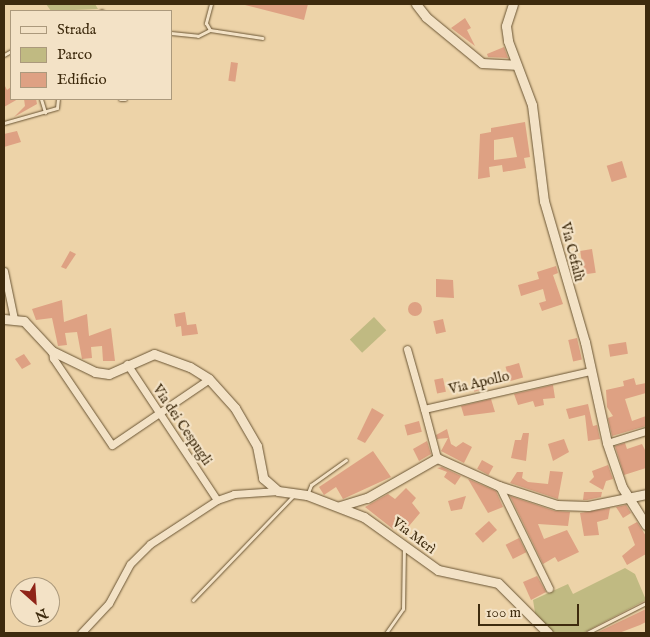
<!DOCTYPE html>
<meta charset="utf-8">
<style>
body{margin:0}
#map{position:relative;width:650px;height:637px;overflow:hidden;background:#edd3a8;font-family:"IM FELL English",serif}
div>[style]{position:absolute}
.green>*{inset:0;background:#c0ba82;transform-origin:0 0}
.building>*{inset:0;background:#dea183;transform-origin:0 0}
.round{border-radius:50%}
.roads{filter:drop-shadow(0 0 1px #6a5534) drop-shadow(0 0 1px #6a5534)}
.service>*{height:3px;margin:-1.5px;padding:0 1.5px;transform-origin:1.5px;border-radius:1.5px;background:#f3e2c6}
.minor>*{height:7px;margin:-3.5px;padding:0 3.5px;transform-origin:3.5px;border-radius:3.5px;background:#f3e2c6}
.tertiary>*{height:9px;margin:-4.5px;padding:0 4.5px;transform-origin:4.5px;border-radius:4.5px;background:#f3e2c6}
span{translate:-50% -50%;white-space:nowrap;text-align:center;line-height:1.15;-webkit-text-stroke:4.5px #f3e2c6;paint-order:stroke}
.street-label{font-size:14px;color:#3e2b0e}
.frame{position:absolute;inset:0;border:5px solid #3e2b0e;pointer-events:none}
.legend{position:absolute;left:10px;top:10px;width:162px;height:90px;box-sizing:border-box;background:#f3e2c6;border:1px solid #ab997c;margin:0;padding:6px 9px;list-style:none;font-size:15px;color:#3e2b0e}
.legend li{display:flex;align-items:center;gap:10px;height:25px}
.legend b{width:25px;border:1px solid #ab997c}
.north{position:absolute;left:10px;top:577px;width:50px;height:50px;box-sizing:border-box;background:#f3e2c6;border:1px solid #ab997c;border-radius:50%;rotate:154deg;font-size:14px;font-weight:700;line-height:20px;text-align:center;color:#3e2b0e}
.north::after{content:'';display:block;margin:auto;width:18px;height:22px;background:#8f2418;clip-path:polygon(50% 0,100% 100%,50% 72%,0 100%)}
.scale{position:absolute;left:478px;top:604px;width:101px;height:22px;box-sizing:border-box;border:2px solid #3e2b0e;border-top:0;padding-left:6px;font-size:15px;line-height:18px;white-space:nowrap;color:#3e2b0e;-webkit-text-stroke:4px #f3e2c6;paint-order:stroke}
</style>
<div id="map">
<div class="green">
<i style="clip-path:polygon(46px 4px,95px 4px,98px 9px,51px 11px)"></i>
<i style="left:374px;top:317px;width:18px;height:33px;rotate:47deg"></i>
<i style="clip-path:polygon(625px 568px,635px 574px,646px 600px,583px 633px,550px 633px,536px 619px,533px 600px,568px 584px,573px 594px)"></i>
</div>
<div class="building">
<i style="clip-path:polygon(241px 4px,308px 4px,304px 20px)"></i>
<i style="clip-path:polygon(465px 18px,471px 28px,467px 30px,475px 46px,451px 28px)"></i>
<i style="clip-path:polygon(504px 47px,508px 58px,488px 57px,487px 54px)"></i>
<i style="left:231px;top:62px;width:7px;height:19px;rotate:8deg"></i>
<i style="clip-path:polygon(4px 84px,7px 90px,11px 87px,11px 99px,18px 99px,4px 107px)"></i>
<i style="clip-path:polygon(24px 99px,36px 99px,37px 104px,14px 117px,25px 106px)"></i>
<i style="clip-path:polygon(evenodd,525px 122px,530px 157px,524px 158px,526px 168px,503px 172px,502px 165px,489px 167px,490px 177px,478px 179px,480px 134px,491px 132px,491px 128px,525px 122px,513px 137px,517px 157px,494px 160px,494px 140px,513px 137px)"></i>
<i style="clip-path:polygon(17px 131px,21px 142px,4px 147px,4px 134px)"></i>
<i style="left:622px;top:161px;width:17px;height:16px;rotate:73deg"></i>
<i style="left:592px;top:249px;width:24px;height:12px;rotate:81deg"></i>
<i style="clip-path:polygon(70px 251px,76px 254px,66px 269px,61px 267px)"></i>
<i style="clip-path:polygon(556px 266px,558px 273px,553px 275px,563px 304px,542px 311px,539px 303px,546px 301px,543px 289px,521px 296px,518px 285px,539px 279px,537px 272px)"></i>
<i style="clip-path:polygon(436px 279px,453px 280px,454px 298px,436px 297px)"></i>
<i style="clip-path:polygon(62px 300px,64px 322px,87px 314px,89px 336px,111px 328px,115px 361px,103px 361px,102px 346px,91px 347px,92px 358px,82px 359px,77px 332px,65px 333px,67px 345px,58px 346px,52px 318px,36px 320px,32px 309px)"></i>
<i class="round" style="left:408px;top:302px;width:14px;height:14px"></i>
<i style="clip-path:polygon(185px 312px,187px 325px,196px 324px,198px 334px,182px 336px,181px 326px,176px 327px,174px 314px)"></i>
<i style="left:443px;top:319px;width:13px;height:10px;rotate:77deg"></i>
<i style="left:577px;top:338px;width:22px;height:9px;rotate:77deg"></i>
<i style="left:626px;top:342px;width:12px;height:18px;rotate:81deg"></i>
<i style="clip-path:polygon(24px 354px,31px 364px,22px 369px,15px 359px)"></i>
<i style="left:519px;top:363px;width:15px;height:14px;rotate:74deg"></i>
<i style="left:443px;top:378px;width:14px;height:9px;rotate:78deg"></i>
<i style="left:483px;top:378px;width:11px;height:12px;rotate:75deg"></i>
<i style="clip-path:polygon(634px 378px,636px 385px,646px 383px,646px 393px,625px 399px,632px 421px,646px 416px,646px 426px,612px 436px,608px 418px,613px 416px,607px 407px,606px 390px,624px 386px,623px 381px)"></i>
<i style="clip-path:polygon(553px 385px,555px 398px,543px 399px,544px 405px,535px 407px,533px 401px,518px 405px,514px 394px)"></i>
<i style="clip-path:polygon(491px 399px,495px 412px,464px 416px,461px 406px)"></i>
<i style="clip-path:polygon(588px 404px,593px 426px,597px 425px,600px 439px,588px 441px,585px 415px,569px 419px,566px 409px)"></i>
<i style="clip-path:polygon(372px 408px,384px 415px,365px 443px,357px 439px)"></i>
<i style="left:419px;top:421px;width:11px;height:15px;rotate:75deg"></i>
<i style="clip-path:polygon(447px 429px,451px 444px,456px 447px,463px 442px,472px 447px,464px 463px,441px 451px,448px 438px,437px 439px,436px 435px)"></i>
<i style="clip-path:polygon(523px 433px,529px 433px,526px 461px,511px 458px,515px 440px,521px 440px)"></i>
<i style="clip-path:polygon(564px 439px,569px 452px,553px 461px,548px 444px)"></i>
<i style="clip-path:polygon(427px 441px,431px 454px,419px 461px,413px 449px)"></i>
<i style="clip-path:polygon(625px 443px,627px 449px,642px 444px,646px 452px,646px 468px,624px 475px,615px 446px)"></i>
<i style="clip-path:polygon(373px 451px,391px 477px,343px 499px,336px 487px,324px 495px,319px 487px)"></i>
<i style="left:482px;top:460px;width:13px;height:10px;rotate:29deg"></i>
<i style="clip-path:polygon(608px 465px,613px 479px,606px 481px,603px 490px,589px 482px,594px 477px,592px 471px)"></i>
<i style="clip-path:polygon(442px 467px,461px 476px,455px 485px,444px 477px,447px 472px,437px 468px)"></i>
<i style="clip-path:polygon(550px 471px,563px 472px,558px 499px,510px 483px,517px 472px,523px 472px,522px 478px,528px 482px,548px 484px)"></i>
<i style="clip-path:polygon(468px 479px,496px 491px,503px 507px,488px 513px)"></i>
<i style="clip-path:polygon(406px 488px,416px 498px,412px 503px,420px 513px,409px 526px,399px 524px,393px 529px,365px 507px,388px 494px,395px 499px)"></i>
<i style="clip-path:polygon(584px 492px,602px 492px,601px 497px,587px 500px,583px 500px)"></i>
<i style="clip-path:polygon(466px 496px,462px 509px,451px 511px,448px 501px)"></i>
<i style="clip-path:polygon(510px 496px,555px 511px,570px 512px,568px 526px,538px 524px,544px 539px,567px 530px,579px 552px,558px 562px,555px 557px,543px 564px)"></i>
<i style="clip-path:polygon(626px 505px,631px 513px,623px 518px,616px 507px)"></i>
<i style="clip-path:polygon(610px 508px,608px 519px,597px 522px,599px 535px,584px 536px,580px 513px)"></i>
<i style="left:489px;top:521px;width:12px;height:19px;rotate:48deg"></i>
<i style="clip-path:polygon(637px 522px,646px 536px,646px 554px,627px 565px,622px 556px,635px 545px,628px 527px)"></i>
<i style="left:519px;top:538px;width:16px;height:15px;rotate:63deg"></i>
<i style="clip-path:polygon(537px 576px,546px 592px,531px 600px,523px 582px)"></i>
<i style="clip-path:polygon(646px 609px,646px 622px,640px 625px,619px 633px,596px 633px)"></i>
</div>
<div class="roads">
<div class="service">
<i style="left:211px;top:4px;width:20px;rotate:105deg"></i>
<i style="left:206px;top:23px;width:8px;rotate:60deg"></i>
<i style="left:210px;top:30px;width:53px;rotate:8.7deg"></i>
<i style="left:101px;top:11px;width:1px"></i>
<i style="left:171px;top:33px;width:27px;rotate:6deg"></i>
<i style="left:198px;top:36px;width:13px;rotate:-27deg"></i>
<i style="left:4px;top:55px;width:8px;rotate:-30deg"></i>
<i style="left:41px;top:99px;width:14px;rotate:73deg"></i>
<i style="left:120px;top:99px;width:5px"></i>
<i style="left:4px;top:123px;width:55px;rotate:-15.8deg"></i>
<i style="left:57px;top:108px;width:9px;rotate:-84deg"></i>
<i style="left:307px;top:495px;width:11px;rotate:-68deg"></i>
<i style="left:311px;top:485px;width:43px;rotate:-35.5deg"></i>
<i style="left:193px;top:600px;width:147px;rotate:-46.1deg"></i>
<i style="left:386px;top:633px;width:29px;rotate:-55deg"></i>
<i style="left:403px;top:609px;width:63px;rotate:-89.1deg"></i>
<i style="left:587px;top:633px;width:66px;rotate:-27deg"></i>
</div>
<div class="minor">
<i style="left:4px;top:271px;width:49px;rotate:78.2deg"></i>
<i style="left:407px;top:349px;width:62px;rotate:74.2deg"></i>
<i style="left:52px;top:351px;width:7px;rotate:82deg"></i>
<i style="left:53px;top:358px;width:105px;rotate:55.9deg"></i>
<i style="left:112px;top:445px;width:117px;rotate:-34.2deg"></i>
<i style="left:127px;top:364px;width:163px;rotate:56.5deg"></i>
<i style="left:607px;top:443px;width:41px;rotate:-17.1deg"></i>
<i style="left:437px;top:458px;width:51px;rotate:-104.9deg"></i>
<i style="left:424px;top:409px;width:170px;rotate:-12.9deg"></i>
<i style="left:499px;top:486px;width:114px;rotate:63.9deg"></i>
<i style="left:81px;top:633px;width:41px;rotate:-47deg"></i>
<i style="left:109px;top:603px;width:44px;rotate:-61.7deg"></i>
<i style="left:130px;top:564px;width:28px;rotate:-45deg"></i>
<i style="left:150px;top:544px;width:80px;rotate:-33.3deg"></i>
<i style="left:217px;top:500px;width:18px;rotate:-19deg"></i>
<i style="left:234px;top:494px;width:44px;rotate:-3.9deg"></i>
</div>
<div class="tertiary">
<i style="left:416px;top:4px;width:16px;rotate:52deg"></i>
<i style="left:426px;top:17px;width:72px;rotate:39.4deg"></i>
<i style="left:482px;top:63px;width:33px;rotate:3deg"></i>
<i style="left:513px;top:4px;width:23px;rotate:108deg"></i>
<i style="left:506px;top:26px;width:15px;rotate:82deg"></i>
<i style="left:508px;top:41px;width:68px;rotate:69.4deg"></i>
<i style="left:532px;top:105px;width:97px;rotate:82.9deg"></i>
<i style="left:544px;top:201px;width:147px;rotate:73.8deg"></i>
<i style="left:585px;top:342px;width:103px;rotate:77.7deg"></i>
<i style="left:607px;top:443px;width:46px;rotate:71.2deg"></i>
<i style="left:622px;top:487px;width:45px;rotate:57.7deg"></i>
<i style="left:4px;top:319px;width:20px;rotate:6deg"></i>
<i style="left:24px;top:321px;width:41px;rotate:47deg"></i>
<i style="left:52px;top:351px;width:48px;rotate:26deg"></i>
<i style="left:95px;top:372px;width:14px;rotate:8deg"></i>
<i style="left:109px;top:374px;width:49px;rotate:-24deg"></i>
<i style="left:154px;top:354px;width:38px;rotate:20deg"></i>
<i style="left:190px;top:367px;width:22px;rotate:32deg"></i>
<i style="left:209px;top:379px;width:39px;rotate:48deg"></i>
<i style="left:235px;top:408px;width:44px;rotate:59.9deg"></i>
<i style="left:257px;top:446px;width:33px;rotate:79deg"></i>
<i style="left:263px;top:478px;width:20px;rotate:41deg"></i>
<i style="left:278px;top:491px;width:29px;rotate:8deg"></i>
<i style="left:307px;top:495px;width:61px;rotate:21.1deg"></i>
<i style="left:364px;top:517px;width:91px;rotate:35.6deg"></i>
<i style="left:438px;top:570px;width:61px;rotate:12.2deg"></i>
<i style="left:498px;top:583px;width:71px;rotate:45deg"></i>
<i style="left:340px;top:506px;width:28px;rotate:-17deg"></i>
<i style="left:367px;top:498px;width:81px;rotate:-29.7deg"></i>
<i style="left:437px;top:458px;width:68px;rotate:24.3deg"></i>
<i style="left:499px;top:486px;width:61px;rotate:18.1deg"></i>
<i style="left:557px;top:505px;width:31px;rotate:2deg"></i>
<i style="left:588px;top:506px;width:59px;rotate:-11.7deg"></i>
</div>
</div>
<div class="street-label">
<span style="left:572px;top:252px;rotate:76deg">Via Cefalù</span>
<span style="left:479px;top:383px;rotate:-13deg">Via Apollo</span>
<span style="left:182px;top:425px;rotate:56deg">Via dei Cespugli</span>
<span style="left:414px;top:536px;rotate:37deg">Via Merì</span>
</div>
<div class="frame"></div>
<ul class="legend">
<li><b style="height:6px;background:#f3e2c6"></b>Strada</li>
<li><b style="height:14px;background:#c0ba82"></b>Parco</li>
<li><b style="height:14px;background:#dea183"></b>Edificio</li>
</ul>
<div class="north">N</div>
<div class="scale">100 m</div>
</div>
